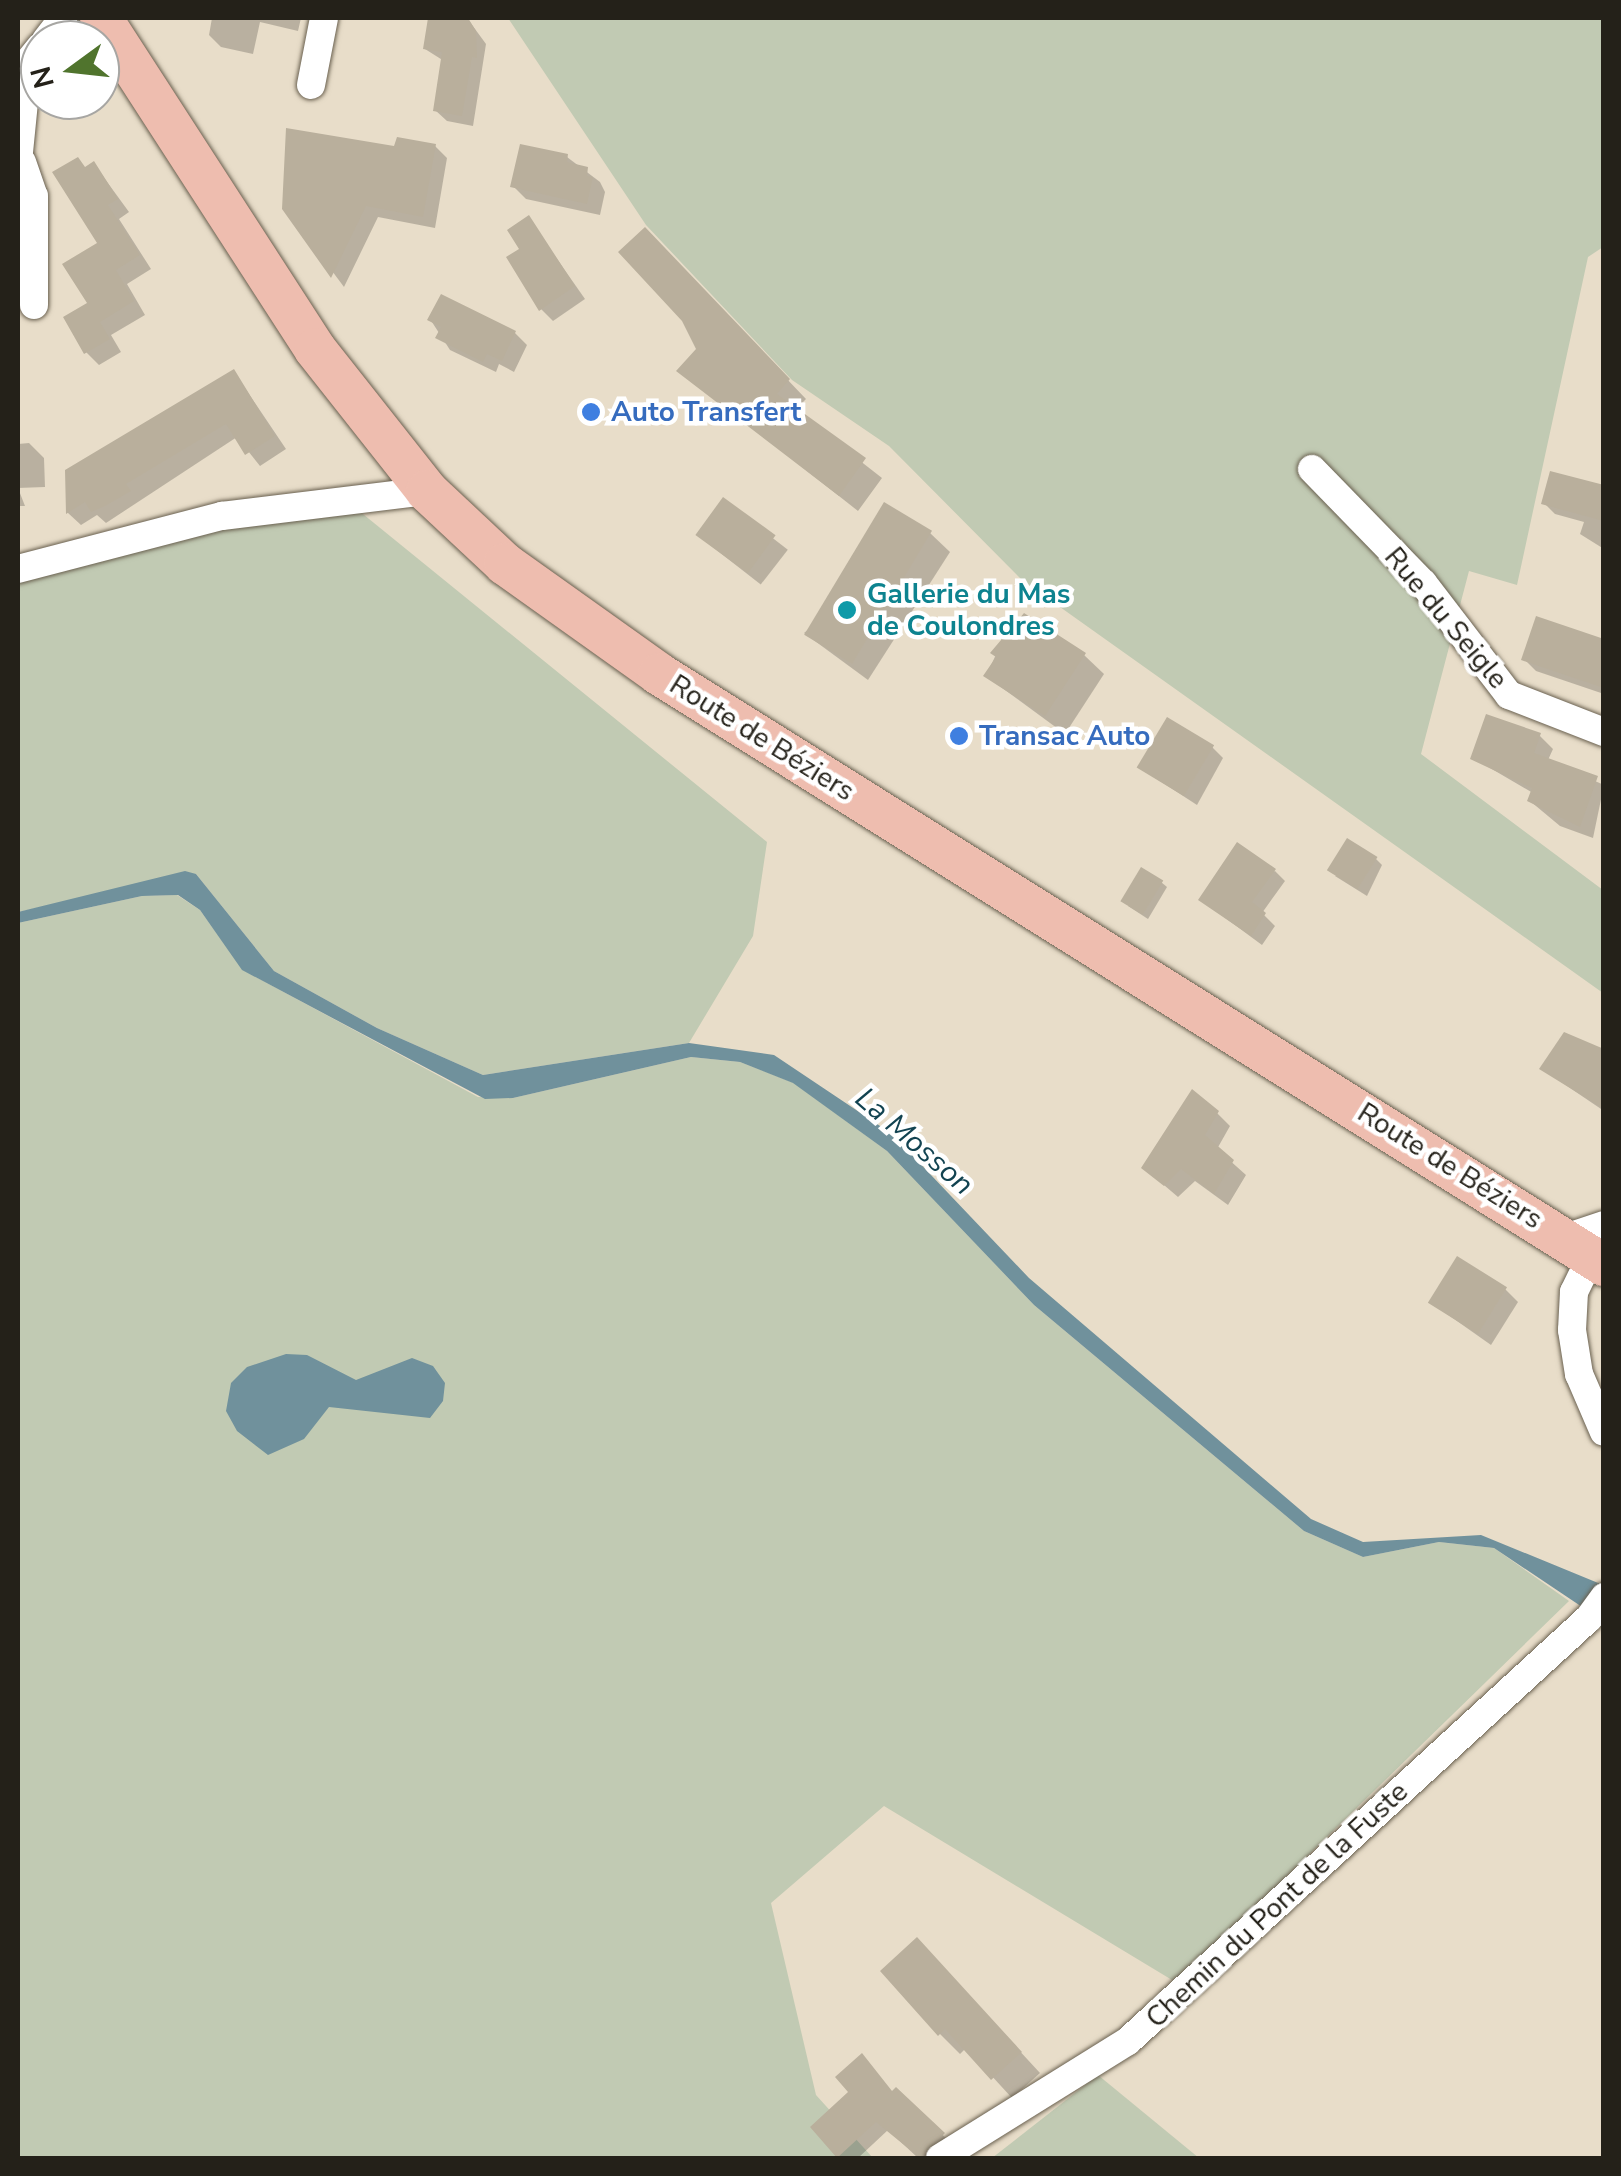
<!DOCTYPE html>
<meta charset="utf-8">
<style>
body{margin:0}
#map{position:relative;width:1621px;height:2176px;overflow:hidden;background:#e8ddc9;font-family:"Nunito Sans",sans-serif}
div>[style]{position:absolute}
.green>*{inset:0;background:#c1cab3}
.water>*{inset:0;background:#70919c}
.shadow>*{inset:0;background:#0003;transform-origin:0 0}
.building>*{inset:0;background:#b9af9c;transform-origin:0 0}
.roads{filter:drop-shadow(0 0 2px #69604f) drop-shadow(0 0 2px #69604f)}
.minor>*{height:28px;margin:-14px;padding:0 14px;transform-origin:14px;border-radius:14px;background:#fff}
.primary>*{height:42px;margin:-21px;padding:0 21px;transform-origin:21px;border-radius:21px;background:#eebdaf}
.dots>*{width:28px;height:28px;translate:-50% -50%;box-sizing:border-box;border:5px solid #fff;border-radius:50%}
span{translate:-50% -50%;white-space:nowrap;text-align:center;line-height:1.15;-webkit-text-stroke:9px #fff;paint-order:stroke}
.shop-label{font-size:28px;color:#366cbe;font-weight:700}
.left{translate:0 -50%;text-align:left}
.culture-label{font-size:28px;color:#0d838f;font-weight:700}
.street-label{font-size:28px;color:#242119}
.water-label{font-size:30px;color:#124351;font-style:italic}
.frame{position:absolute;inset:0;border:20px solid #242119;pointer-events:none}
.north{position:absolute;left:20px;top:20px;width:100px;height:100px;box-sizing:border-box;background:#fff;border:2px solid #a7a6a3;border-radius:50%;rotate:255deg;font-size:28px;font-weight:700;line-height:40px;text-align:center;color:#242119}
.north::after{content:'';display:block;margin:auto;width:35px;height:45px;background:#50742d;clip-path:polygon(50% 0,100% 100%,50% 72%,0 100%)}
</style>
<div id="map">
<div class="green">
<i style="clip-path:polygon(508px 18px,1603px 18px,1603px 247px,1588px 257px,1517px 585px,1469px 571px,1421px 754px,1603px 890px,1603px 993px,1022px 580px,889px 446px,792px 380px,646px 225px)"></i>
<i style="clip-path:polygon(358px 510px,767px 842px,753px 936px,689px 1043px,483px 1075px,377px 1028px,274px 971px,196px 874px,18px 912px,18px 583px,223px 526px)"></i>
<i style="clip-path:polygon(177px 895px,200px 910px,243px 970px,478px 1097px,513px 1098px,691px 1057px,740px 1062px,794px 1083px,887px 1151px,1034px 1305px,1304px 1531px,1363px 1557px,1439px 1542px,1494px 1548px,1569px 1601px,1177px 1983px,884px 1806px,771px 1903px,816px 2095px,873px 2158px,18px 2158px,18px 923px,142px 896px)"></i>
<i style="clip-path:polygon(1098px 2075px,1199px 2158px,992px 2158px)"></i>
</div>
<div class="water">
<i style="clip-path:polygon(185px 871px,196px 874px,274px 971px,377px 1028px,483px 1075px,689px 1043px,774px 1055px,892px 1134px,1029px 1278px,1311px 1519px,1363px 1542px,1481px 1535px,1603px 1585px,1603px 1621px,1494px 1548px,1439px 1542px,1363px 1557px,1304px 1531px,1034px 1305px,887px 1151px,793px 1083px,740px 1062px,691px 1057px,513px 1098px,485px 1099px,242px 970px,200px 910px,178px 895px,142px 896px,18px 923px,18px 912px)"></i>
<i style="clip-path:polygon(286px 1354px,307px 1355px,356px 1380px,412px 1358px,433px 1366px,445px 1383px,443px 1401px,430px 1418px,329px 1407px,304px 1439px,268px 1455px,237px 1431px,226px 1411px,231px 1383px,247px 1367px)"></i>
</div>
<div class="shadow">
<i style="clip-path:polygon(212px 18px,301px 18px,298px 31px,260px 22px,253px 54px,221px 47px,209px 35px)"></i>
<i style="clip-path:polygon(431px 18px,467px 18px,486px 44px,473px 126px,447px 121px,435px 110px,444px 61px,425px 49px)"></i>
<i style="clip-path:polygon(435px 146px,447px 158px,435px 228px,378px 217px,344px 287px,285px 208px,396px 149px)"></i>
<i style="clip-path:polygon(567px 157px,600px 182px,605px 192px,600px 215px,526px 199px,513px 186px)"></i>
<i style="clip-path:polygon(94px 164px,129px 212px,119px 219px,151px 269px,127px 284px,145px 315px,111px 335px,121px 352px,99px 365px,86px 352px,101px 244px,86px 169px)"></i>
<i style="clip-path:polygon(529px 219px,585px 299px,553px 321px,541px 309px,523px 250px)"></i>
<i style="clip-path:polygon(645px 231px,806px 399px,795px 410px,882px 478px,858px 511px,680px 371px,698px 349px)"></i>
<i style="clip-path:polygon(430px 319px,515px 333px,527px 345px,514px 372px,499px 364px,496px 372px,450px 350px)"></i>
<i style="clip-path:polygon(234px 372px,286px 449px,260px 466px,237px 437px,106px 523px,97px 515px,81px 525px,68px 513px,68px 472px)"></i>
<i style="clip-path:polygon(29px 443px,44px 458px,45px 487px,18px 488px,25px 506px,18px 506px,18px 444px)"></i>
<i style="clip-path:polygon(1604px 488px,1604px 549px,1580px 534px,1584px 522px,1555px 514px,1544px 503px)"></i>
<i style="left:724px;top:500px;width:81px;height:44px;rotate:38deg"></i>
<i style="clip-path:polygon(930px 533px,950px 552px,868px 680px,804px 633px)"></i>
<i style="clip-path:polygon(1006px 633px,1084px 655px,1104px 674px,1065px 734px,986px 676px)"></i>
<i style="clip-path:polygon(1604px 642px,1604px 694px,1536px 671px,1524px 659px)"></i>
<i style="clip-path:polygon(1540px 736px,1553px 749px,1548px 760px,1604px 785px,1593px 838px,1560px 826px,1530px 801px,1533px 793px,1473px 758px)"></i>
<i style="clip-path:polygon(1212px 747px,1223px 758px,1197px 805px,1140px 768px)"></i>
<i style="clip-path:polygon(1376px 859px,1382px 865px,1367px 896px,1335px 876px)"></i>
<i style="clip-path:polygon(1275px 871px,1285px 881px,1262px 913px,1275px 926px,1262px 945px,1201px 900px)"></i>
<i style="clip-path:polygon(1161px 882px,1167px 887px,1148px 919px,1128px 906px)"></i>
<i style="clip-path:polygon(1604px 1053px,1604px 1111px,1542px 1069px)"></i>
<i style="clip-path:polygon(1217px 1113px,1230px 1126px,1217px 1149px,1246px 1175px,1228px 1205px,1195px 1181px,1178px 1197px,1144px 1168px)"></i>
<i style="clip-path:polygon(1505px 1289px,1518px 1302px,1491px 1345px,1430px 1302px)"></i>
<i style="clip-path:polygon(936px 1960px,1040px 2073px,1012px 2098px,966px 2048px,960px 2054px,940px 2034px)"></i>
<i style="clip-path:polygon(896px 2090px,953px 2145px,940px 2158px,918px 2158px,888px 2130px,858px 2158px,841px 2158px,814px 2128px)"></i>
</div>
<div class="building">
<i style="clip-path:polygon(428px 18px,468px 18px,476px 31px,477px 58px,472px 57px,462px 116px,433px 111px,442px 52px,423px 49px)"></i>
<i style="clip-path:polygon(286px 128px,394px 146px,397px 137px,436px 144px,423px 217px,366px 206px,331px 278px,282px 209px)"></i>
<i style="clip-path:polygon(520px 144px,568px 154px,567px 162px,588px 167px,587px 176px,593px 177px,587px 204px,510px 187px)"></i>
<i style="clip-path:polygon(78px 157px,85px 167px,94px 161px,118px 199px,108px 205px,140px 255px,116px 270px,134px 301px,100px 322px,110px 339px,84px 354px,63px 317px,87px 303px,62px 264px,97px 243px,52px 172px)"></i>
<i style="clip-path:polygon(529px 215px,575px 286px,539px 311px,506px 257px,519px 249px,507px 230px)"></i>
<i style="clip-path:polygon(645px 227px,790px 379px,777px 394px,866px 458px,839px 496px,676px 371px,696px 349px,682px 321px,618px 252px)"></i>
<i style="clip-path:polygon(441px 294px,516px 331px,502px 361px,487px 354px,483px 362px,435px 338px,441px 327px,427px 320px)"></i>
<i style="clip-path:polygon(234px 369px,275px 436px,245px 455px,226px 424px,126px 484px,131px 491px,105px 506px,91px 512px,85px 502px,66px 514px,65px 470px)"></i>
<i style="clip-path:polygon(1550px 471px,1604px 485px,1604px 521px,1541px 504px)"></i>
<i style="left:723px;top:497px;width:65px;height:47px;rotate:36deg"></i>
<i style="left:884px;top:502px;width:56px;height:155px;rotate:31deg"></i>
<i style="clip-path:polygon(1024px 613px,1086px 653px,1045px 716px,983px 676px,996px 657px,990px 653px)"></i>
<i style="clip-path:polygon(1536px 616px,1604px 639px,1604px 688px,1521px 660px)"></i>
<i style="clip-path:polygon(1486px 714px,1541px 733px,1534px 753px,1598px 776px,1580px 827px,1527px 801px,1532px 788px,1470px 759px)"></i>
<i style="left:1167px;top:717px;width:55px;height:59px;rotate:31deg"></i>
<i style="left:1347px;top:838px;width:36px;height:38px;rotate:32deg"></i>
<i style="clip-path:polygon(1237px 842px,1276px 869px,1252px 902px,1266px 913px,1251px 936px,1198px 900px)"></i>
<i style="left:1141px;top:867px;width:26px;height:40px;rotate:31deg"></i>
<i style="clip-path:polygon(1564px 1032px,1604px 1049px,1604px 1109px,1539px 1069px)"></i>
<i style="clip-path:polygon(1192px 1089px,1219px 1111px,1205px 1135px,1234px 1160px,1214px 1194px,1181px 1169px,1164px 1186px,1141px 1168px)"></i>
<i style="left:1457px;top:1256px;width:59px;height:55px;rotate:32deg"></i>
<i style="clip-path:polygon(917px 1937px,1022px 2052px,991px 2080px,945px 2029px,938px 2036px,880px 1971px)"></i>
<i style="clip-path:polygon(862px 2053px,892px 2091px,896px 2087px,945px 2133px,920px 2158px,876px 2122px,837px 2158px,810px 2127px,848px 2092px,835px 2077px)"></i>
</div>
<div class="roads">
<div class="minor">
<i style="left:46px;top:40px;width:28px;rotate:-52deg"></i>
<i style="left:311px;top:85px;width:68px;rotate:-79deg"></i>
<i style="left:18px;top:162px;width:100px;rotate:-84.3deg"></i>
<i style="left:28px;top:62px;width:19px;rotate:-51deg"></i>
<i style="left:22px;top:162px;width:36px;rotate:71deg"></i>
<i style="left:34px;top:196px;width:109px;rotate:90deg"></i>
<i style="left:1312px;top:469px;width:159px;rotate:45.8deg"></i>
<i style="left:1423px;top:583px;width:141px;rotate:52.5deg"></i>
<i style="left:1509px;top:695px;width:102px;rotate:21.3deg"></i>
<i style="left:18px;top:569px;width:211px;rotate:-14.6deg"></i>
<i style="left:222px;top:516px;width:207px;rotate:-7deg"></i>
<i style="left:1565px;top:1238px;width:41px;rotate:-18.4deg"></i>
<i style="left:1591px;top:1257px;width:39px;rotate:116deg"></i>
<i style="left:1574px;top:1292px;width:38px;rotate:93deg"></i>
<i style="left:1572px;top:1330px;width:45px;rotate:81deg"></i>
<i style="left:1579px;top:1374px;width:63px;rotate:66.7deg"></i>
<i style="left:940px;top:2158px;width:221px;rotate:-31.9deg"></i>
<i style="left:1128px;top:2041px;width:626px;rotate:-42.54deg"></i>
<i style="left:1589px;top:1618px;width:26px;rotate:-54deg"></i>
</div>
<div class="primary">
<i style="left:101px;top:18px;width:394px;rotate:57.1deg"></i>
<i style="left:315px;top:349px;width:181px;rotate:51.7deg"></i>
<i style="left:427px;top:491px;width:107px;rotate:43.1deg"></i>
<i style="left:505px;top:564px;width:189px;rotate:35.5deg"></i>
<i style="left:659px;top:674px;width:1115px;rotate:32.02deg"></i>
</div>
</div>
<div class="dots">
<i style="left:591px;top:412px;background:#3f7fe0"></i>
<i style="left:847px;top:610px;background:#0f9aa8"></i>
<i style="left:959px;top:736px;background:#3f7fe0"></i>
</div>
<div class="shop-label">
<span class="left" style="left:611px;top:412px">Auto Transfert</span>
<span class="left" style="left:979px;top:736px">Transac Auto</span>
</div>
<div class="culture-label">
<span class="left" style="left:867px;top:610px">Gallerie du Mas<br>de Coulondres</span>
</div>
<div class="street-label">
<span style="left:1446px;top:618px;rotate:50deg">Rue du Seigle</span>
<span style="left:762px;top:738px;rotate:32deg">Route de Béziers</span>
<span style="left:1450px;top:1166px;rotate:32deg">Route de Béziers</span>
<span style="left:1277px;top:1905px;rotate:-43deg">Chemin du Pont de la Fuste</span>
</div>
<div class="water-label">
<span style="left:914px;top:1142px;rotate:41deg">La Mosson</span>
</div>
<div class="frame"></div>
<div class="north">N</div>
</div>
